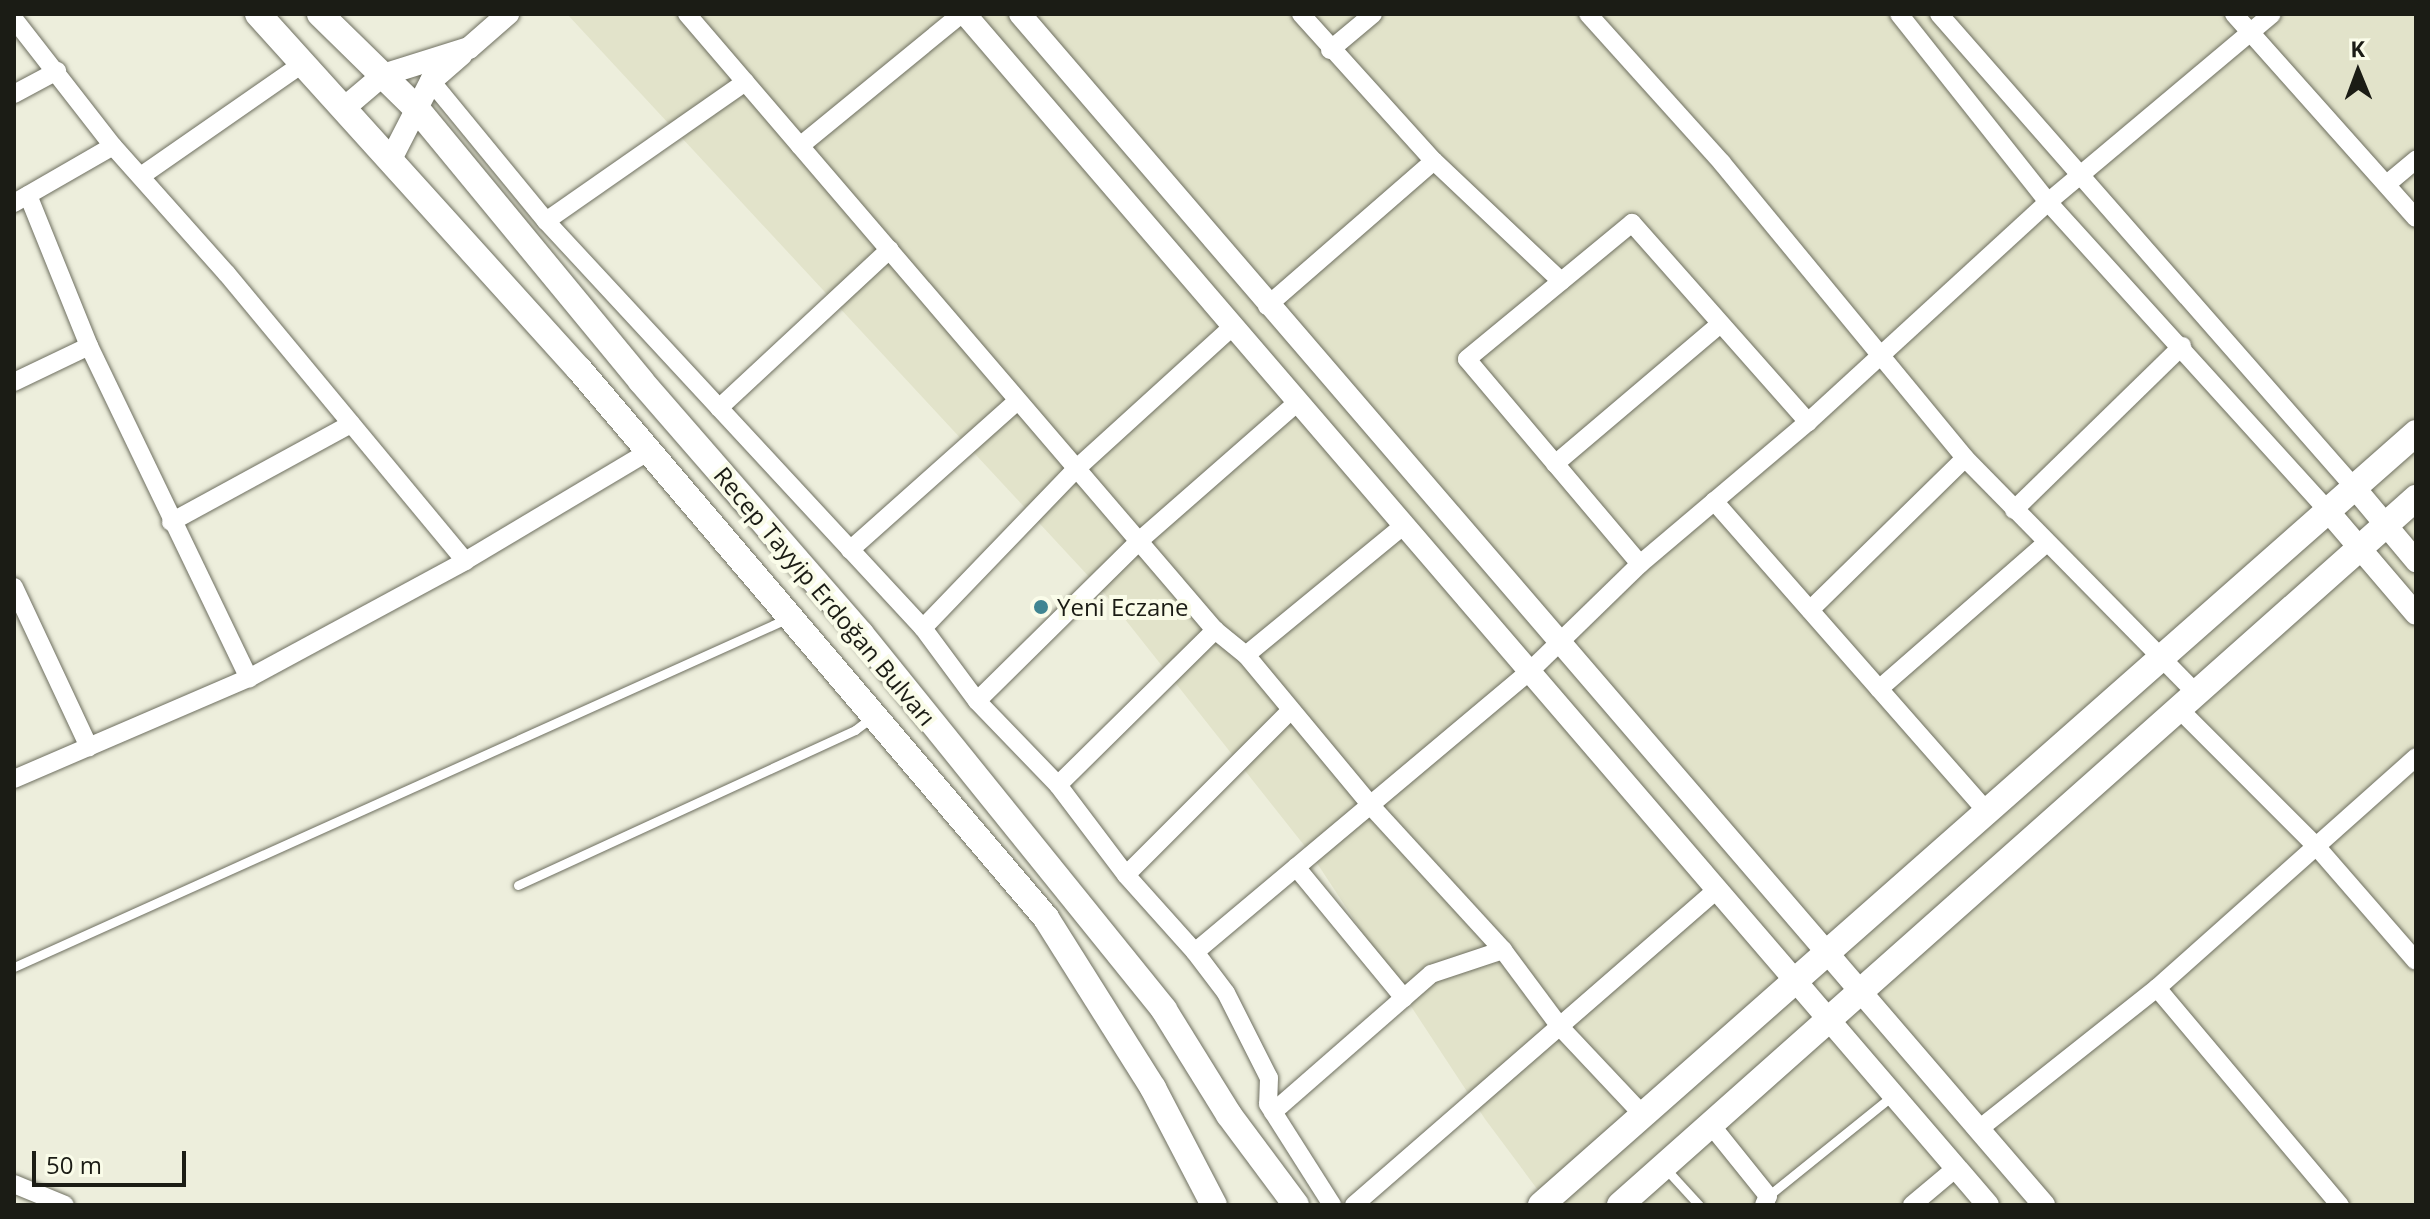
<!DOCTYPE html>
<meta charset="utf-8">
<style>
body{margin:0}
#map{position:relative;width:2430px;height:1219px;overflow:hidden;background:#edeedc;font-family:"Open Sans",sans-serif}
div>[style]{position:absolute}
.built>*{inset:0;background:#e2e3ca}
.roads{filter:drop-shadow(0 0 2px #6e6f60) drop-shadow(0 0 2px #6e6f60)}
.service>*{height:9px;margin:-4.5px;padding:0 4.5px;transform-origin:4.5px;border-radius:4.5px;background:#fff}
.minor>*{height:18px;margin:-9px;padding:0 9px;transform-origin:9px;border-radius:9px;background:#fff}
.tertiary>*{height:22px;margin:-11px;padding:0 11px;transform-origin:11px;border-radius:11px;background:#fff}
.secondary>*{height:26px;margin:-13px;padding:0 13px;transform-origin:13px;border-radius:13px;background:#fff}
.dots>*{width:22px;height:22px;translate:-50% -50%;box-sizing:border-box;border:4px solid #fafce9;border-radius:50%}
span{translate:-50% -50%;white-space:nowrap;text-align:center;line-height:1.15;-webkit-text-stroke:8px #fafce9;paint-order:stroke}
.street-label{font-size:24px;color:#1b1c15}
.poi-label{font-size:24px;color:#1b1c15}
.left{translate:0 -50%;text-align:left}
.frame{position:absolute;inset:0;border:16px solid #1b1c15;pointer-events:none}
.north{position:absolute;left:2318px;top:32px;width:80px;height:80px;-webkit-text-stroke:6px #fafce9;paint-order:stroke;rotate:359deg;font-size:22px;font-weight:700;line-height:32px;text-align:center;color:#1b1c15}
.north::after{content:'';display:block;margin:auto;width:28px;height:36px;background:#1b1c15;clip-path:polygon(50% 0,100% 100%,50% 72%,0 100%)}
.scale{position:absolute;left:32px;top:1151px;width:154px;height:36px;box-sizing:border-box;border:4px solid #1b1c15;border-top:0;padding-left:10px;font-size:24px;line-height:28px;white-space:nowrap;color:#1b1c15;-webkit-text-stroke:6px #fafce9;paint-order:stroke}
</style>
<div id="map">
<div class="built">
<i style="clip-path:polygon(567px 14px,2416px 14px,2416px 1205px,1549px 1205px,1485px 1119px,1311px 854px,1105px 594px)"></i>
</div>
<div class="roads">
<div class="service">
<i style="left:518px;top:885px;width:371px;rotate:-24.7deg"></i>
<i style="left:855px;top:730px;width:21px;rotate:-37deg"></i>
<i style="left:14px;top:967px;width:847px;rotate:-24.26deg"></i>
<i style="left:1666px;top:1169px;width:49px;rotate:47.5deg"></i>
<i style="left:1768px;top:1196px;width:161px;rotate:-38.9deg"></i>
</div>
<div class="minor">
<i style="left:687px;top:14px;width:811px;rotate:49.4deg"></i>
<i style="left:1215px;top:630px;width:40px;rotate:39deg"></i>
<i style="left:1246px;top:655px;width:197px;rotate:50.3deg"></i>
<i style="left:1372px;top:807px;width:194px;rotate:47.5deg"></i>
<i style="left:1503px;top:950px;width:97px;rotate:53.4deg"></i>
<i style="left:1561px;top:1028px;width:121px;rotate:46.7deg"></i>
<i style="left:1301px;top:14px;width:198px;rotate:47.9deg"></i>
<i style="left:1434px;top:161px;width:175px;rotate:43.4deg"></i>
<i style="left:1588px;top:14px;width:200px;rotate:48deg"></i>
<i style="left:1722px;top:163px;width:382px;rotate:50.5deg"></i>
<i style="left:1965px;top:458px;width:331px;rotate:45.5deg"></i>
<i style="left:1899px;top:14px;width:240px;rotate:51.6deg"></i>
<i style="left:2048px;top:202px;width:417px;rotate:47.8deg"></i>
<i style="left:1939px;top:14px;width:629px;rotate:48.74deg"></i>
<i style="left:2234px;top:14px;width:273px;rotate:48.3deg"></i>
<i style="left:14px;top:19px;width:161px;rotate:52.1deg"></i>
<i style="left:113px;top:146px;width:171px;rotate:48.3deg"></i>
<i style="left:227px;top:274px;width:373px;rotate:50.3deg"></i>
<i style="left:1330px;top:50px;width:56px;rotate:-39.9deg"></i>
<i style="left:431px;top:81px;width:181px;rotate:50.6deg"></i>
<i style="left:546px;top:221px;width:555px;rotate:47.19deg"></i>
<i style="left:923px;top:628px;width:91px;rotate:53.5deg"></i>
<i style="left:977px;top:701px;width:117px;rotate:46deg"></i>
<i style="left:1058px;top:785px;width:113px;rotate:52.9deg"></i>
<i style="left:1126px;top:875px;width:103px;rotate:48.1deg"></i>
<i style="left:1195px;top:952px;width:51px;rotate:52.9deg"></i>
<i style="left:1226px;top:993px;width:95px;rotate:63.2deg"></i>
<i style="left:1269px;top:1078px;width:26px;rotate:92deg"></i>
<i style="left:1268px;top:1104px;width:120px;rotate:57.6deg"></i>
<i style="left:14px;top:94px;width:49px;rotate:-28.1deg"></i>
<i style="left:800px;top:146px;width:208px;rotate:-39.3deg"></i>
<i style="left:141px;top:176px;width:196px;rotate:-34.8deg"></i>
<i style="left:2387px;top:184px;width:38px;rotate:-40deg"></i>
<i style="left:28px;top:195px;width:163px;rotate:68deg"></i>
<i style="left:89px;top:346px;width:369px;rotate:64.3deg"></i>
<i style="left:14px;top:203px;width:114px;rotate:-29.9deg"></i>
<i style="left:546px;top:221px;width:243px;rotate:-34.9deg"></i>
<i style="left:1267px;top:306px;width:221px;rotate:-41deg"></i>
<i style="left:14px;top:382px;width:83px;rotate:-25.6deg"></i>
<i style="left:719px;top:408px;width:233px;rotate:-42.9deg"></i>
<i style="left:1555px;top:464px;width:216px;rotate:-40.3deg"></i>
<i style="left:1714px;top:501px;width:417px;rotate:48.7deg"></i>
<i style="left:2014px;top:510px;width:235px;rotate:-44.3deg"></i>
<i style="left:171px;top:522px;width:205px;rotate:-28.6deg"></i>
<i style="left:850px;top:550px;width:224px;rotate:-41.7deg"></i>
<i style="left:1640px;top:564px;width:268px;rotate:-130.2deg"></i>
<i style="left:1467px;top:359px;width:214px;rotate:-39.5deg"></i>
<i style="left:1632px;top:223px;width:266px;rotate:48.5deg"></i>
<i style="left:14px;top:587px;width:177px;rotate:64.9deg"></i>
<i style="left:1810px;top:610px;width:217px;rotate:-44.4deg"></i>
<i style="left:923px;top:628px;width:221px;rotate:-46.1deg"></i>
<i style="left:1076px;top:469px;width:212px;rotate:-42.3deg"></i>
<i style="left:1246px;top:655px;width:205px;rotate:-39.4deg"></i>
<i style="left:1879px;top:689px;width:220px;rotate:-41.1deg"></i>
<i style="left:977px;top:701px;width:228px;rotate:-44.6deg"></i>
<i style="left:1139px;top:541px;width:211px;rotate:-41.2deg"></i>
<i style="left:2179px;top:709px;width:194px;rotate:45deg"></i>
<i style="left:2316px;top:846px;width:152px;rotate:49deg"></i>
<i style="left:14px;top:779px;width:256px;rotate:-23.3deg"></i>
<i style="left:249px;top:678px;width:246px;rotate:-28.4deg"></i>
<i style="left:465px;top:561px;width:211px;rotate:-30.8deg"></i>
<i style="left:1058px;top:785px;width:221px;rotate:-44.6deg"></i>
<i style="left:1296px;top:867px;width:170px;rotate:50.5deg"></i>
<i style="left:1126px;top:875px;width:233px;rotate:-45deg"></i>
<i style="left:1195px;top:952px;width:437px;rotate:-40deg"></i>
<i style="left:1530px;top:671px;width:153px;rotate:-44.2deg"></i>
<i style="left:1640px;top:564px;width:220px;rotate:-40.2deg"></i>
<i style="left:1808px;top:422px;width:326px;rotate:-42.5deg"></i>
<i style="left:2048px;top:202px;width:292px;rotate:-40deg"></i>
<i style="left:2157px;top:988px;width:284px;rotate:49.9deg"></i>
<i style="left:1273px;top:1112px;width:210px;rotate:-41.1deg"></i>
<i style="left:1431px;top:974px;width:76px;rotate:-18.4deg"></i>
<i style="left:1711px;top:1125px;width:91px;rotate:51.2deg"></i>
<i style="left:1768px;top:1196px;width:10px;rotate:114deg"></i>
<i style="left:1979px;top:1129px;width:227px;rotate:-38.4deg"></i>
<i style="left:2157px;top:988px;width:347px;rotate:-41.7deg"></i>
<i style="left:14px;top:1184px;width:55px;rotate:22.4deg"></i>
<i style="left:1354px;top:1205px;width:480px;rotate:-41deg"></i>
<i style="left:1912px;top:1205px;width:57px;rotate:-40.1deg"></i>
</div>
<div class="tertiary">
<i style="left:965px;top:14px;width:1570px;rotate:49.34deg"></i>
<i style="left:1020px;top:14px;width:1571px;rotate:49.31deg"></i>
<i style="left:343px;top:109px;width:52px;rotate:-40.4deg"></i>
<i style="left:383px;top:75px;width:90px;rotate:-17.4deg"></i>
<i style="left:469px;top:48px;width:52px;rotate:-41.1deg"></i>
<i style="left:391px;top:159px;width:88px;rotate:-62.9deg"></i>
<i style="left:431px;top:81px;width:40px;rotate:-41deg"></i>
<i style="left:2354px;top:487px;width:97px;rotate:50deg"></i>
<i style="left:2328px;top:511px;width:135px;rotate:49.5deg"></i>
</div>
<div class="secondary">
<i style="left:258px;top:14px;width:479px;rotate:47.9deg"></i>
<i style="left:579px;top:369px;width:721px;rotate:49.61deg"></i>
<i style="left:1046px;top:918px;width:201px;rotate:57.8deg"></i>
<i style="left:1153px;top:1088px;width:132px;rotate:62.5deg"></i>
<i style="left:320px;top:14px;width:136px;rotate:44.4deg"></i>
<i style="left:417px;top:109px;width:352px;rotate:50.5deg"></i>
<i style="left:641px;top:381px;width:335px;rotate:49deg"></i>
<i style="left:861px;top:634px;width:483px;rotate:51.1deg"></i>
<i style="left:1164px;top:1010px;width:123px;rotate:58.2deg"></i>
<i style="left:1229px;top:1115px;width:112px;rotate:53.3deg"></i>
<i style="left:1541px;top:1205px;width:1167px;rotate:-41.42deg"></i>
<i style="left:1620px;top:1205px;width:1065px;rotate:-41.61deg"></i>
</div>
</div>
<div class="dots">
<i style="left:1041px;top:607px;background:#408592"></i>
</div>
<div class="street-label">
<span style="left:825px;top:596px;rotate:50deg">Recep Tayyip Erdoğan Bulvarı</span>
</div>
<div class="poi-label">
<span class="left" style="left:1057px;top:607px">Yeni Eczane</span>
</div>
<div class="frame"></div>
<div class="north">K</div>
<div class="scale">50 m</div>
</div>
